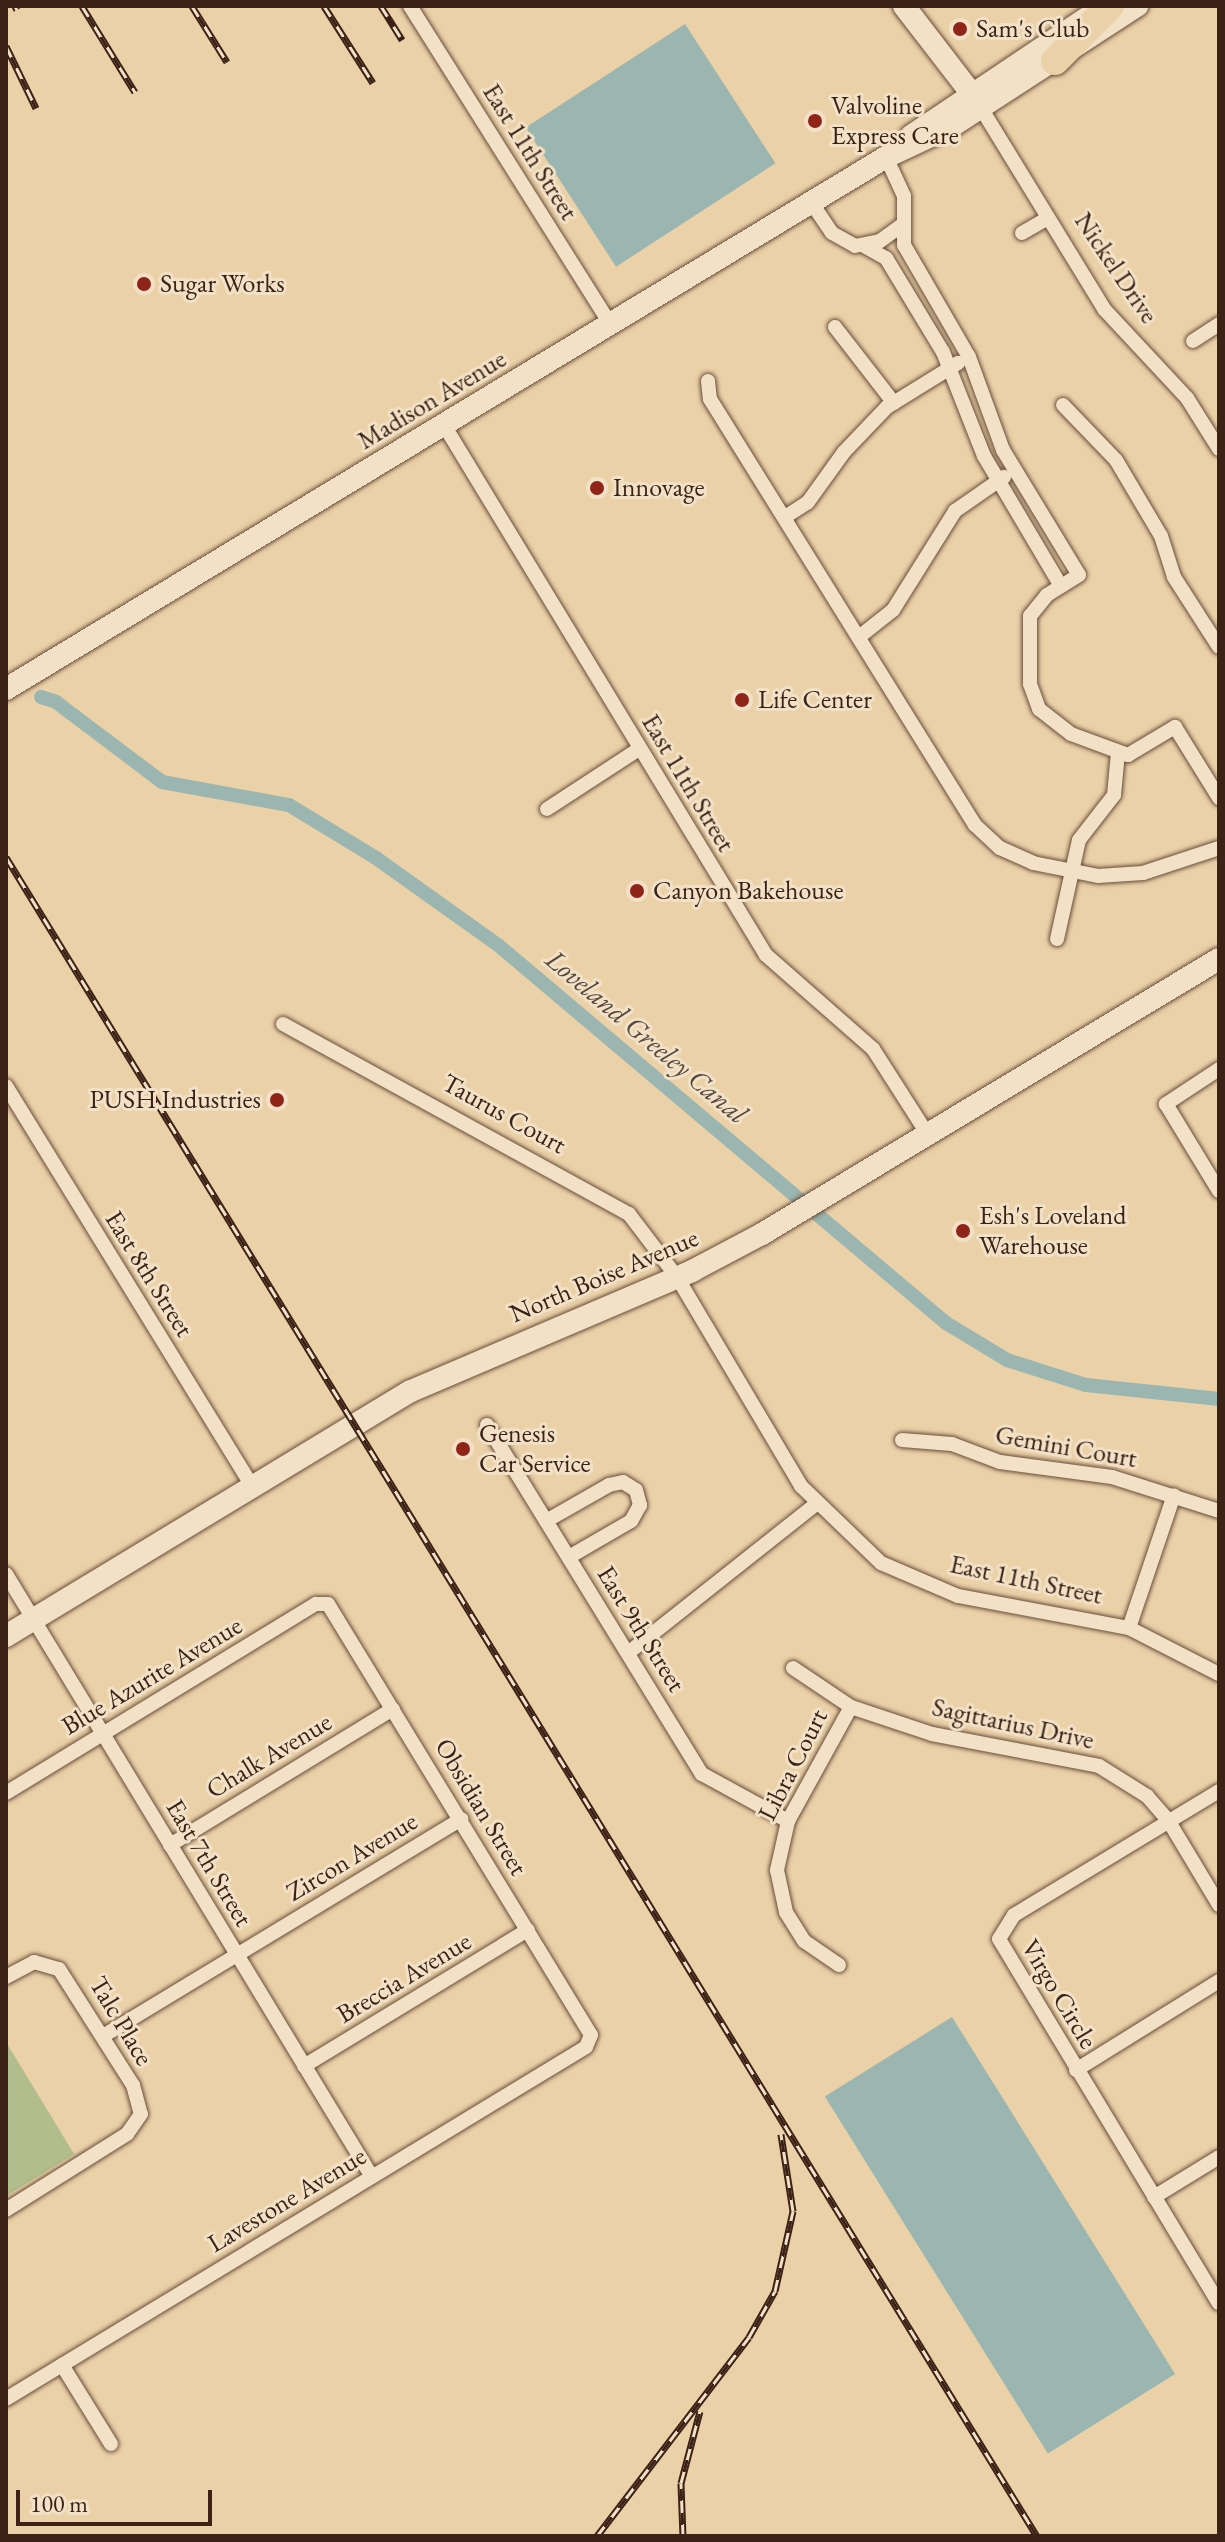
<!DOCTYPE html>
<style>
body{margin:0}
#map{position:relative;width:1225px;height:2542px;overflow:hidden;background:#ebd1a8;font-family:"EB Garamond",serif}
div>[style]{position:absolute}
.green>*{inset:0;background:#b1bd8c}
.water>*{inset:0;background:#9bb5b0;transform-origin:0 0}
.canal>*{height:14px;margin:-7px;padding:0 7px;transform-origin:7px;border-radius:7px;background:#9bb5b0}
.roads{filter:drop-shadow(0 0 2px #684e3a) drop-shadow(0 0 2px #684e3a)}
.street>*{height:14px;margin:-7px;padding:0 7px;transform-origin:7px;border-radius:7px;background:#f2e1c6}
.secondary>*{height:22px;margin:-11px;padding:0 11px;transform-origin:11px;border-radius:11px;background:#f2e1c6}
.highway>*{height:28px;margin:-14px;padding:0 14px;transform-origin:14px;border-radius:14px;background:#ebd1a8}
.rail>*{height:7px;margin-top:-3.5px;transform-origin:0;background:repeating-linear-gradient(90deg,#f2e1c6 0 12px,#3c2216 0 24px);box-sizing:border-box;border-block:2px solid #3c2216}
.dots>*{width:22px;height:22px;translate:-50% -50%;box-sizing:border-box;border:4px solid #f2e1c6;border-radius:50%}
span{translate:-50% -50%;white-space:nowrap;text-align:center;line-height:1.15;-webkit-text-stroke:6px #f2e1c6;paint-order:stroke}
.poi-label{font-size:26px;color:#3c2216}
.left{translate:0 -50%;text-align:left}
.right{translate:-100% -50%;text-align:right}
.street-label{font-size:26px;color:#3c2216}
.water-label{font-size:28px;color:#54473c;font-style:italic}
.frame{position:absolute;inset:0;border:8px solid #3c2216;pointer-events:none}
.scale{position:absolute;left:16px;top:2490px;width:196px;height:36px;box-sizing:border-box;border:4px solid #3c2216;border-top:0;padding-left:10px;font-size:24px;line-height:28px;white-space:nowrap;color:#3c2216;-webkit-text-stroke:6px #f2e1c6;paint-order:stroke}
</style>
<div id="map">
<div class="green">
<i style="clip-path:polygon(6px 2042px,74px 2154px,6px 2196px)"></i>
</div>
<div class="water">
<i style="left:685px;top:24px;width:166px;height:190px;rotate:57deg"></i>
<i style="left:952px;top:2017px;width:421px;height:150px;rotate:58deg"></i>
</div>
<div class="canal">
<i style="left:41px;top:697px;width:16px;rotate:18deg"></i>
<i style="left:56px;top:702px;width:133px;rotate:37deg"></i>
<i style="left:162px;top:782px;width:129px;rotate:10.3deg"></i>
<i style="left:289px;top:805px;width:102px;rotate:31.3deg"></i>
<i style="left:376px;top:858px;width:150px;rotate:35.5deg"></i>
<i style="left:498px;top:945px;width:586px;rotate:40.16deg"></i>
<i style="left:946px;top:1323px;width:71px;rotate:31.2deg"></i>
<i style="left:1007px;top:1360px;width:83px;rotate:17.6deg"></i>
<i style="left:1086px;top:1385px;width:134px;rotate:6deg"></i>
</div>
<div class="roads">
<div class="street">
<i style="left:410px;top:6px;width:376px;rotate:57.8deg"></i>
<i style="left:981px;top:108px;width:236px;rotate:58.5deg"></i>
<i style="left:1104px;top:309px;width:122px;rotate:47deg"></i>
<i style="left:1187px;top:398px;width:60px;rotate:57.9deg"></i>
<i style="left:886px;top:157px;width:43px;rotate:65.2deg"></i>
<i style="left:904px;top:196px;width:49px;rotate:90deg"></i>
<i style="left:904px;top:245px;width:129px;rotate:59.9deg"></i>
<i style="left:969px;top:357px;width:99px;rotate:69.9deg"></i>
<i style="left:1003px;top:450px;width:146px;rotate:58.7deg"></i>
<i style="left:1079px;top:575px;width:38px;rotate:148deg"></i>
<i style="left:1047px;top:595px;width:27px;rotate:129deg"></i>
<i style="left:1030px;top:616px;width:68px;rotate:90deg"></i>
<i style="left:1030px;top:684px;width:27px;rotate:70deg"></i>
<i style="left:1039px;top:709px;width:41px;rotate:38deg"></i>
<i style="left:1071px;top:734px;width:61px;rotate:20.2deg"></i>
<i style="left:1128px;top:755px;width:55px;rotate:-30.8deg"></i>
<i style="left:1175px;top:727px;width:84px;rotate:58.2deg"></i>
<i style="left:811px;top:202px;width:37px;rotate:56deg"></i>
<i style="left:832px;top:233px;width:26px;rotate:29deg"></i>
<i style="left:855px;top:246px;width:25px;rotate:-11deg"></i>
<i style="left:880px;top:241px;width:26px;rotate:-36deg"></i>
<i style="left:1022px;top:233px;width:30px;rotate:-30deg"></i>
<i style="left:864px;top:246px;width:25px;rotate:29deg"></i>
<i style="left:886px;top:258px;width:110px;rotate:58.8deg"></i>
<i style="left:943px;top:352px;width:112px;rotate:68.5deg"></i>
<i style="left:984px;top:456px;width:151px;rotate:59.4deg"></i>
<i style="left:835px;top:327px;width:96px;rotate:52.2deg"></i>
<i style="left:1193px;top:341px;width:31px;rotate:-33deg"></i>
<i style="left:708px;top:381px;width:18px;rotate:84deg"></i>
<i style="left:710px;top:399px;width:502px;rotate:58.12deg"></i>
<i style="left:975px;top:825px;width:34px;rotate:43deg"></i>
<i style="left:1000px;top:848px;width:36px;rotate:24deg"></i>
<i style="left:1033px;top:863px;width:66px;rotate:11.3deg"></i>
<i style="left:1098px;top:876px;width:45px;rotate:-3.8deg"></i>
<i style="left:1143px;top:873px;width:80px;rotate:-18.2deg"></i>
<i style="left:1063px;top:405px;width:76px;rotate:46.1deg"></i>
<i style="left:1116px;top:460px;width:88px;rotate:59.4deg"></i>
<i style="left:1161px;top:536px;width:43px;rotate:72.4deg"></i>
<i style="left:1174px;top:577px;width:83px;rotate:57.3deg"></i>
<i style="left:444px;top:425px;width:620px;rotate:58.72deg"></i>
<i style="left:766px;top:955px;width:142px;rotate:41.3deg"></i>
<i style="left:873px;top:1049px;width:102px;rotate:57.4deg"></i>
<i style="left:785px;top:517px;width:27px;rotate:-33deg"></i>
<i style="left:808px;top:502px;width:62px;rotate:-54.2deg"></i>
<i style="left:844px;top:452px;width:62px;rotate:-46.3deg"></i>
<i style="left:887px;top:407px;width:84px;rotate:-31.8deg"></i>
<i style="left:859px;top:637px;width:43px;rotate:-38.5deg"></i>
<i style="left:893px;top:610px;width:117px;rotate:-57.9deg"></i>
<i style="left:955px;top:511px;width:60px;rotate:-34.8deg"></i>
<i style="left:547px;top:809px;width:110px;rotate:-33.1deg"></i>
<i style="left:1057px;top:939px;width:101px;rotate:-77.5deg"></i>
<i style="left:1079px;top:840px;width:57px;rotate:-52.1deg"></i>
<i style="left:1114px;top:795px;width:42px;rotate:-84.6deg"></i>
<i style="left:283px;top:1024px;width:395px;rotate:28.8deg"></i>
<i style="left:629px;top:1214px;width:79px;rotate:52.7deg"></i>
<i style="left:677px;top:1277px;width:243px;rotate:59.3deg"></i>
<i style="left:801px;top:1486px;width:111px;rotate:43.9deg"></i>
<i style="left:881px;top:1563px;width:84px;rotate:23.2deg"></i>
<i style="left:958px;top:1596px;width:174px;rotate:10.6deg"></i>
<i style="left:1129px;top:1628px;width:101px;rotate:27.1deg"></i>
<i style="left:1219px;top:1069px;width:64px;rotate:146.6deg"></i>
<i style="left:1166px;top:1104px;width:102px;rotate:58.7deg"></i>
<i style="left:6px;top:1086px;width:470px;rotate:58.4deg"></i>
<i style="left:487px;top:1425px;width:410px;rotate:58.4deg"></i>
<i style="left:702px;top:1774px;width:98px;rotate:28.7deg"></i>
<i style="left:902px;top:1440px;width:50px;rotate:4.6deg"></i>
<i style="left:952px;top:1444px;width:51px;rotate:20.6deg"></i>
<i style="left:1000px;top:1462px;width:113px;rotate:7.6deg"></i>
<i style="left:1112px;top:1477px;width:112px;rotate:17.6deg"></i>
<i style="left:546px;top:1521px;width:73px;rotate:-29.7deg"></i>
<i style="left:609px;top:1485px;width:14px;rotate:-12deg"></i>
<i style="left:623px;top:1482px;width:15px;rotate:32deg"></i>
<i style="left:636px;top:1490px;width:16px;rotate:75deg"></i>
<i style="left:640px;top:1505px;width:18px;rotate:119deg"></i>
<i style="left:631px;top:1521px;width:72px;rotate:149.9deg"></i>
<i style="left:6px;top:1574px;width:705px;rotate:58.74deg"></i>
<i style="left:1129px;top:1628px;width:140px;rotate:-71.3deg"></i>
<i style="left:628px;top:1653px;width:238px;rotate:-38.4deg"></i>
<i style="left:793px;top:1668px;width:70px;rotate:33.9deg"></i>
<i style="left:851px;top:1707px;width:85px;rotate:18.4deg"></i>
<i style="left:932px;top:1734px;width:170px;rotate:10.8deg"></i>
<i style="left:1099px;top:1766px;width:57px;rotate:32deg"></i>
<i style="left:1147px;top:1796px;width:32px;rotate:49deg"></i>
<i style="left:1168px;top:1820px;width:99px;rotate:59deg"></i>
<i style="left:1219px;top:1791px;width:240px;rotate:148.8deg"></i>
<i style="left:1014px;top:1915px;width:28px;rotate:122deg"></i>
<i style="left:999px;top:1939px;width:425px;rotate:58.9deg"></i>
<i style="left:6px;top:1793px;width:363px;rotate:-31.4deg"></i>
<i style="left:316px;top:1604px;width:12px"></i>
<i style="left:328px;top:1604px;width:505px;rotate:58.61deg"></i>
<i style="left:591px;top:2035px;width:13px;rotate:113deg"></i>
<i style="left:586px;top:2047px;width:678px;rotate:148.75deg"></i>
<i style="left:170px;top:1845px;width:261px;rotate:-31.4deg"></i>
<i style="left:839px;top:1965px;width:42px;rotate:-145.6deg"></i>
<i style="left:804px;top:1941px;width:34px;rotate:-122deg"></i>
<i style="left:786px;top:1912px;width:43px;rotate:-102.1deg"></i>
<i style="left:777px;top:1870px;width:50px;rotate:-77.3deg"></i>
<i style="left:788px;top:1821px;width:130px;rotate:-61.1deg"></i>
<i style="left:6px;top:1977px;width:32px;rotate:-28deg"></i>
<i style="left:34px;top:1962px;width:26px;rotate:16deg"></i>
<i style="left:59px;top:1969px;width:138px;rotate:57.5deg"></i>
<i style="left:133px;top:2085px;width:30px;rotate:75deg"></i>
<i style="left:141px;top:2114px;width:24px;rotate:125deg"></i>
<i style="left:127px;top:2134px;width:143px;rotate:147.9deg"></i>
<i style="left:103px;top:2036px;width:419px;rotate:-31.2deg"></i>
<i style="left:304px;top:2066px;width:262px;rotate:-31.3deg"></i>
<i style="left:1076px;top:2070px;width:168px;rotate:-31.9deg"></i>
<i style="left:1154px;top:2197px;width:76px;rotate:-31.6deg"></i>
<i style="left:62px;top:2365px;width:93px;rotate:58.2deg"></i>
</div>
<div class="secondary">
<i style="left:904px;top:6px;width:110px;rotate:52.4deg"></i>
<i style="left:911px;top:136px;width:213px;rotate:-33.9deg"></i>
<i style="left:6px;top:689px;width:1028px;rotate:-31.15deg"></i>
<i style="left:886px;top:157px;width:73px;rotate:-25.2deg"></i>
<i style="left:952px;top:126px;width:221px;rotate:-33deg"></i>
<i style="left:6px;top:1636px;width:473px;rotate:-31.2deg"></i>
<i style="left:411px;top:1391px;width:306px;rotate:-23.1deg"></i>
<i style="left:692px;top:1271px;width:79px;rotate:-27.9deg"></i>
<i style="left:762px;top:1234px;width:533px;rotate:-31.04deg"></i>
</div>
<div class="highway">
<i style="left:1055px;top:61px;width:78px;rotate:-45deg"></i>
</div>
</div>
<div class="rail">
<i style="left:15px;top:6px;width:4px;rotate:63deg"></i>
<i style="left:82px;top:6px;width:101px;rotate:58.4deg"></i>
<i style="left:192px;top:6px;width:66px;rotate:58deg"></i>
<i style="left:324px;top:6px;width:91px;rotate:57.5deg"></i>
<i style="left:381px;top:6px;width:40px;rotate:58deg"></i>
<i style="left:6px;top:46px;width:69px;rotate:64.2deg"></i>
<i style="left:6px;top:857px;width:1970px;rotate:58.45deg"></i>
<i style="left:597px;top:2536px;width:250px;rotate:-52.6deg"></i>
<i style="left:749px;top:2337px;width:53px;rotate:-60.5deg"></i>
<i style="left:775px;top:2291px;width:82px;rotate:-77.3deg"></i>
<i style="left:793px;top:2211px;width:78px;rotate:-98.9deg"></i>
<i style="left:683px;top:2536px;width:53px;rotate:-92.2deg"></i>
<i style="left:681px;top:2483px;width:74px;rotate:-75.2deg"></i>
</div>
<div class="dots">
<i style="left:960px;top:29px;background:#8f2418"></i>
<i style="left:815px;top:121px;background:#8f2418"></i>
<i style="left:144px;top:284px;background:#8f2418"></i>
<i style="left:597px;top:488px;background:#8f2418"></i>
<i style="left:742px;top:700px;background:#8f2418"></i>
<i style="left:637px;top:891px;background:#8f2418"></i>
<i style="left:277px;top:1100px;background:#8f2418"></i>
<i style="left:963px;top:1231px;background:#8f2418"></i>
<i style="left:463px;top:1449px;background:#8f2418"></i>
</div>
<div class="poi-label">
<span class="left" style="left:976px;top:29px">Sam's Club</span>
<span class="left" style="left:831px;top:121px">Valvoline<br>Express Care</span>
<span class="left" style="left:160px;top:284px">Sugar Works</span>
<span class="left" style="left:613px;top:488px">Innovage</span>
<span class="left" style="left:758px;top:700px">Life Center</span>
<span class="left" style="left:653px;top:891px">Canyon Bakehouse</span>
<span class="right" style="left:261px;top:1100px">PUSH Industries</span>
<span class="left" style="left:979px;top:1231px">Esh's Loveland<br>Warehouse</span>
<span class="left" style="left:479px;top:1449px">Genesis<br>Car Service</span>
</div>
<div class="street-label">
<span style="left:530px;top:152px;rotate:58deg">East 11th Street</span>
<span style="left:1116px;top:268px;rotate:56deg">Nickel Drive</span>
<span style="left:432px;top:400px;rotate:-31deg">Madison Avenue</span>
<span style="left:688px;top:783px;rotate:59deg">East 11th Street</span>
<span style="left:504px;top:1114px;rotate:29deg">Taurus Court</span>
<span style="left:149px;top:1274px;rotate:58deg">East 8th Street</span>
<span style="left:604px;top:1276px;rotate:-23deg">North Boise Avenue</span>
<span style="left:1066px;top:1447px;rotate:10deg">Gemini Court</span>
<span style="left:1026px;top:1580px;rotate:12deg">East 11th Street</span>
<span style="left:641px;top:1629px;rotate:58deg">East 9th Street</span>
<span style="left:152px;top:1676px;rotate:-31deg">Blue Azurite Avenue</span>
<span style="left:1013px;top:1724px;rotate:12deg">Sagittarius Drive</span>
<span style="left:269px;top:1756px;rotate:-31deg">Chalk Avenue</span>
<span style="left:793px;top:1765px;rotate:-63deg">Libra Court</span>
<span style="left:481px;top:1807px;rotate:59deg">Obsidian Street</span>
<span style="left:352px;top:1857px;rotate:-31deg">Zircon Avenue</span>
<span style="left:209px;top:1863px;rotate:59deg">East 7th Street</span>
<span style="left:404px;top:1978px;rotate:-31deg">Breccia Avenue</span>
<span style="left:1059px;top:1994px;rotate:59deg">Virgo Circle</span>
<span style="left:121px;top:2021px;rotate:59deg">Talc Place</span>
<span style="left:287px;top:2200px;rotate:-31deg">Lavestone Avenue</span>
</div>
<div class="water-label">
<span style="left:647px;top:1036px;rotate:40deg">Loveland Greeley Canal</span>
</div>
<div class="frame"></div>
<div class="scale">100 m</div>
</div>
